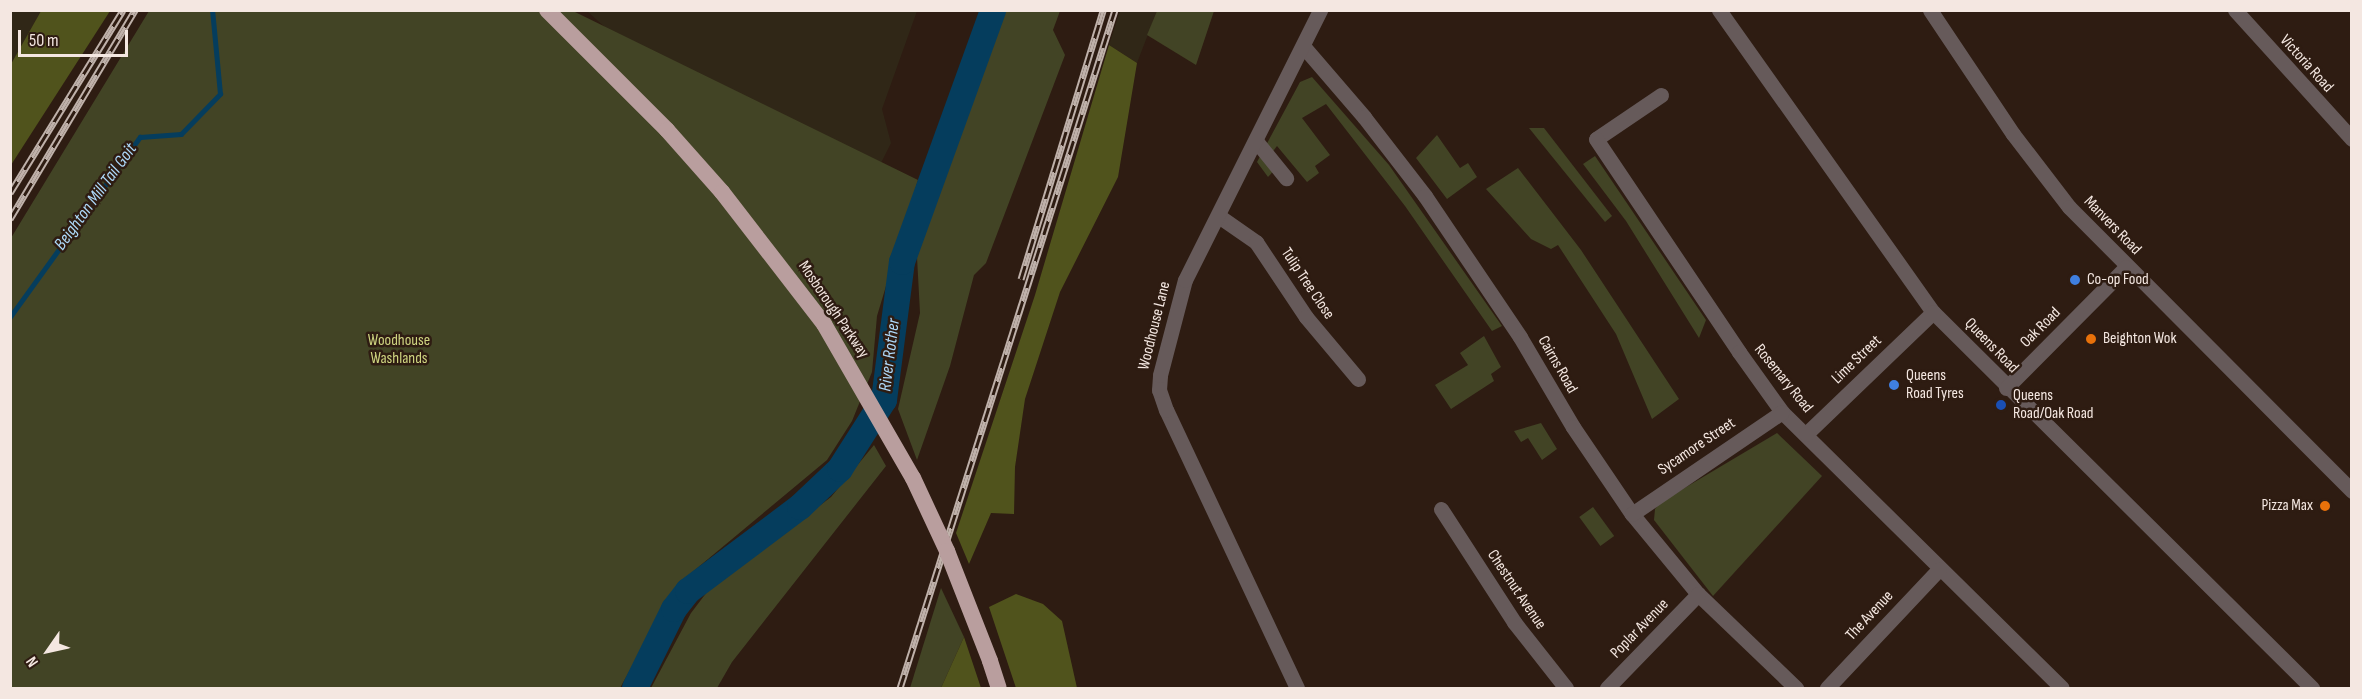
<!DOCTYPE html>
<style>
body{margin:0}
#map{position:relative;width:2362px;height:699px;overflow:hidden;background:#2e1c12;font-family:"Sofia Sans Condensed",sans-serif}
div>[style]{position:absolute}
.industrial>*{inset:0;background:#302717}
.green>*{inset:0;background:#424425;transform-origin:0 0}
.forest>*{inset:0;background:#50531c}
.stream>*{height:4.5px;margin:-2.25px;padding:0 2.25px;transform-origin:2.25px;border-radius:2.25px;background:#053d5d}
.river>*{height:26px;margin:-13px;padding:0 13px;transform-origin:13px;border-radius:13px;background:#053d5d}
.minor>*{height:15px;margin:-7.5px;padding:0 7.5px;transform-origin:7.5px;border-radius:7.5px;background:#665a5a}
.tertiary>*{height:15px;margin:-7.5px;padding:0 7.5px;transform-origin:7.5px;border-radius:7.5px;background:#665a5a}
.trunk>*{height:16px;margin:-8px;padding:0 8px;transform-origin:8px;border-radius:8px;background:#b99e9e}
.rail>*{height:7px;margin-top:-3.5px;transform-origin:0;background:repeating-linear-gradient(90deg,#2e1c12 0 14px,#bfb1aa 0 28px);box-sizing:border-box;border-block:2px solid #bfb1aa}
.trunk-bridge>*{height:16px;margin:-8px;padding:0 8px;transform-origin:8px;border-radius:8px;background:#b99e9e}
.dots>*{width:16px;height:16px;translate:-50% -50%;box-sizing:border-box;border:3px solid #2e1c12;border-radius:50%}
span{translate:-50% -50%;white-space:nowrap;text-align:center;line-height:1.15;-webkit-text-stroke:5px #2e1c12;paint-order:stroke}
.street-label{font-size:16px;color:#f4e7e1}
.poi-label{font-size:16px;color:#f4e7e1}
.left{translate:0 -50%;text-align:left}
.right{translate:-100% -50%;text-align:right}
.park-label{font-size:16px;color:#cfd581}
.water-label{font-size:18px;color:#aed9fa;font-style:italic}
.frame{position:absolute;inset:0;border:12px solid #f4e7e1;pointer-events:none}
.north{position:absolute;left:18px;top:621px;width:60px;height:60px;-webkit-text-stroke:4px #2e1c12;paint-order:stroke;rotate:236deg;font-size:16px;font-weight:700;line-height:24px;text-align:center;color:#f4e7e1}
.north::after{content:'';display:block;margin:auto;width:21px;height:27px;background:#f4e7e1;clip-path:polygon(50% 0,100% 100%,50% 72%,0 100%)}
.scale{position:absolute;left:18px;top:30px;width:110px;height:27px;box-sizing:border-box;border:3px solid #f4e7e1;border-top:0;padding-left:8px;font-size:18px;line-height:21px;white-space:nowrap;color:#f4e7e1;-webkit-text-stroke:4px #2e1c12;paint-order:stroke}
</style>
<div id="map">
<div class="industrial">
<i style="clip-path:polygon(11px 11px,41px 11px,11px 64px)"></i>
<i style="clip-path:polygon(587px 11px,917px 11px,882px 109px,891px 143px,881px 163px,608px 30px)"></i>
<i style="clip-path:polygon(1120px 11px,1157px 11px,1137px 63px,1109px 45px)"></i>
</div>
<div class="green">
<i style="clip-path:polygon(149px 11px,573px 11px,918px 180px,877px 316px,872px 372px,852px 421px,827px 460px,678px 584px,620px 688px,11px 688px,11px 238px)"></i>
<i style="clip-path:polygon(1004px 11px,1060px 11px,1053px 30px,1065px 55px,986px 263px,974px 275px,950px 366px,917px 460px,898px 409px,920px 313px,917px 257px)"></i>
<i style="clip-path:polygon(1157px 11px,1214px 11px,1196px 65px,1147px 35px)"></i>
<i style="clip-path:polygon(1312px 77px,1389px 165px,1502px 326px,1492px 331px,1405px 206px,1326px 104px,1302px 118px,1330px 155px,1315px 166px,1319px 173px,1307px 182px,1277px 146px,1271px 154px,1280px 164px,1268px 177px,1257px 162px,1300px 82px)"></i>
<i style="clip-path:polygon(1529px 128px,1544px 128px,1612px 216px,1605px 222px)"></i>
<i style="clip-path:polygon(1437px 135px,1460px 168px,1468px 163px,1477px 177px,1447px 199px,1416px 158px)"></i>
<i style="clip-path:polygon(1595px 156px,1706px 320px,1699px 338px,1626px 221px,1583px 164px)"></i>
<i style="clip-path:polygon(1518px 168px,1581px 250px,1679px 399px,1652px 419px,1616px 334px,1558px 245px,1551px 249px,1531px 239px,1486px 189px)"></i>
<i style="clip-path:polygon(1484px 336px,1501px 367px,1491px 374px,1494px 381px,1451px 409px,1435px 385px,1468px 365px,1460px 353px)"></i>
<i style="clip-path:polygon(1541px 423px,1557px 449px,1542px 460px,1528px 438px,1521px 442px,1514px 431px)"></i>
<i style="clip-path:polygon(1777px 433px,1822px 476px,1713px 596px,1654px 520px,1655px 509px,1661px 502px)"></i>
<i style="clip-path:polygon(874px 445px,886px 466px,732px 662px,717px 688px,651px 688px,691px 613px,707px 592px,831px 497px)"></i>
<i style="left:1593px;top:507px;width:36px;height:17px;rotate:54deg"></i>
<i style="clip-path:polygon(941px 588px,964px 637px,941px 688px,910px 688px)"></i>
</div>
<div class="forest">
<i style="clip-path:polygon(41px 11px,110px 11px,11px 165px,11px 64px)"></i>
<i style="clip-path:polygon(1109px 45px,1137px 63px,1118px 177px,1060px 292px,1025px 399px,1015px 467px,1014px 514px,991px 513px,969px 564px,956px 533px,1035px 295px)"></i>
<i style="clip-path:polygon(1016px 594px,1043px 604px,1062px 621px,1077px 688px,1016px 688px,989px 607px)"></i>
<i style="clip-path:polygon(964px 637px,981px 688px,941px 688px)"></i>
</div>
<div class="stream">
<i style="left:10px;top:317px;width:222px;rotate:-54.2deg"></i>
<i style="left:140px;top:137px;width:41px;rotate:-4.2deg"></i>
<i style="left:181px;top:134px;width:56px;rotate:-45.7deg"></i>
<i style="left:220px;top:94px;width:84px;rotate:-95.4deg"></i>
</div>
<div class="river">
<i style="left:635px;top:688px;width:88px;rotate:-63.7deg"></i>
<i style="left:674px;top:609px;width:23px;rotate:-52deg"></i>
<i style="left:688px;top:591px;width:140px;rotate:-36.9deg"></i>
<i style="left:800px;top:507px;width:55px;rotate:-43.5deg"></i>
<i style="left:840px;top:469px;width:82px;rotate:-57.5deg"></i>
<i style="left:884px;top:400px;width:139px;rotate:-82.6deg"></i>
<i style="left:902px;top:262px;width:268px;rotate:-70.1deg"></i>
</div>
<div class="minor">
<i style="left:1719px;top:10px;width:370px;rotate:54.7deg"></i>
<i style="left:1933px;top:312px;width:534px;rotate:44.77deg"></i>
<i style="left:1930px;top:10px;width:149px;rotate:56.2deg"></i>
<i style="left:2013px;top:134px;width:92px;rotate:52.5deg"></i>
<i style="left:2069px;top:207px;width:401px;rotate:45.1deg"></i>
<i style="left:2235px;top:10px;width:174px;rotate:47.8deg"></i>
<i style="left:1303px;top:46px;width:94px;rotate:49.3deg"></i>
<i style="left:1364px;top:117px;width:100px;rotate:52.3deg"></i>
<i style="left:1425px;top:196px;width:170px;rotate:56deg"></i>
<i style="left:1520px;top:337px;width:104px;rotate:59.5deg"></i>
<i style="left:1573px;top:427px;width:105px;rotate:55.9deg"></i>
<i style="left:1632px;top:514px;width:104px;rotate:50.5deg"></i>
<i style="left:1698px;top:594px;width:136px;rotate:43.8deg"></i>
<i style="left:1661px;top:95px;width:78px;rotate:145.9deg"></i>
<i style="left:1596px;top:139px;width:257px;rotate:56.1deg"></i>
<i style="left:1739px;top:352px;width:74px;rotate:54.4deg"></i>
<i style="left:1782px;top:412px;width:393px;rotate:44.6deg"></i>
<i style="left:1256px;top:141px;width:48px;rotate:51deg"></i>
<i style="left:1220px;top:217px;width:44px;rotate:34.8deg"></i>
<i style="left:1256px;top:242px;width:90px;rotate:56.3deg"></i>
<i style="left:1306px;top:317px;width:81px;rotate:50deg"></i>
<i style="left:2006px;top:388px;width:170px;rotate:-45.2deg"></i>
<i style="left:1806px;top:434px;width:176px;rotate:-43.8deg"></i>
<i style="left:1441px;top:509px;width:135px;rotate:57.1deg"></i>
<i style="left:1514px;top:622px;width:84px;rotate:51.8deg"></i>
<i style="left:1632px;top:514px;width:181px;rotate:-34.2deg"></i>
<i style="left:1607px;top:688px;width:131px;rotate:-45.9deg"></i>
<i style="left:1827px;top:688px;width:163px;rotate:-46.7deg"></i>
</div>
<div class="tertiary">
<i style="left:1297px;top:688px;width:307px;rotate:-115.2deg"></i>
<i style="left:1166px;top:410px;width:21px;rotate:-109deg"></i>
<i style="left:1159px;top:390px;width:15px;rotate:-86deg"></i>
<i style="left:1160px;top:375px;width:98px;rotate:-75.3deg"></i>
<i style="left:1185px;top:280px;width:302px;rotate:-63.4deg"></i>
</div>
<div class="trunk">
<i style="left:990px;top:661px;width:28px;rotate:72deg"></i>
</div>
<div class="rail">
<i style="left:10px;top:193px;width:215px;rotate:-58.3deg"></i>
<i style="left:10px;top:219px;width:244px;rotate:-59.1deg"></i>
<i style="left:1021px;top:279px;width:281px;rotate:-73deg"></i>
<i style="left:900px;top:688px;width:711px;rotate:-72.41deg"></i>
</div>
<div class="trunk-bridge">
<i style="left:547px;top:10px;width:170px;rotate:45deg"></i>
<i style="left:667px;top:130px;width:83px;rotate:48.4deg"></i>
<i style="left:722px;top:192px;width:167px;rotate:52.3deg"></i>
<i style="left:824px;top:324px;width:178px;rotate:60deg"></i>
<i style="left:913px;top:478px;width:81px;rotate:65deg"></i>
<i style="left:947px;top:551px;width:118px;rotate:68.6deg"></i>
</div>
<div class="dots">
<i style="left:2075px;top:280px;background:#3f7fe0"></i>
<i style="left:2091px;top:339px;background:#e8710a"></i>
<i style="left:1894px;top:385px;background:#3f7fe0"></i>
<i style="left:2001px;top:405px;background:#1a4fb4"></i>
<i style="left:2325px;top:506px;background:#e8710a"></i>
</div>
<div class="street-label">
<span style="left:2306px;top:64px;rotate:48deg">Victoria Road</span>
<span style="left:2112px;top:226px;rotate:46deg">Manvers Road</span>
<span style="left:1307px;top:284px;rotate:56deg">Tulip Tree Close</span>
<span style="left:833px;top:310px;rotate:56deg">Mosborough Parkway</span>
<span style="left:1155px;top:326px;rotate:-76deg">Woodhouse Lane</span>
<span style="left:2041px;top:328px;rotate:-45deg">Oak Road</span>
<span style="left:1991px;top:346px;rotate:46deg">Queens Road</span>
<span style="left:1857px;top:360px;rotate:-44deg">Lime Street</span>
<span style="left:1557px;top:365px;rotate:60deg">Cairns Road</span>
<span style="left:1783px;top:379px;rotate:51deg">Rosemary Road</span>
<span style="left:1697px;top:447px;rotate:-34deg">Sycamore Street</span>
<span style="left:1516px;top:590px;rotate:56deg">Chestnut Avenue</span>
<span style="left:1870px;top:616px;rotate:-47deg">The Avenue</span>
<span style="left:1640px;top:629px;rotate:-46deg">Poplar Avenue</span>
</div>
<div class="poi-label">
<span class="left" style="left:2087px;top:280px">Co-op Food</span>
<span class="left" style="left:2103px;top:339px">Beighton Wok</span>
<span class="left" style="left:1906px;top:385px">Queens<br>Road Tyres</span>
<span class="left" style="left:2013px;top:405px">Queens<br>Road/Oak Road</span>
<span class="right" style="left:2313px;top:506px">Pizza Max</span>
</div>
<div class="park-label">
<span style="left:399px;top:350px">Woodhouse<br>Washlands</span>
</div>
<div class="water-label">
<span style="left:96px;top:197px;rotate:-54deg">Beighton Mill Tail Goit</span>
<span style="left:890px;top:355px;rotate:-83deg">River Rother</span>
</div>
<div class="frame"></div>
<div class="north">N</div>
<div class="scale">50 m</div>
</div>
